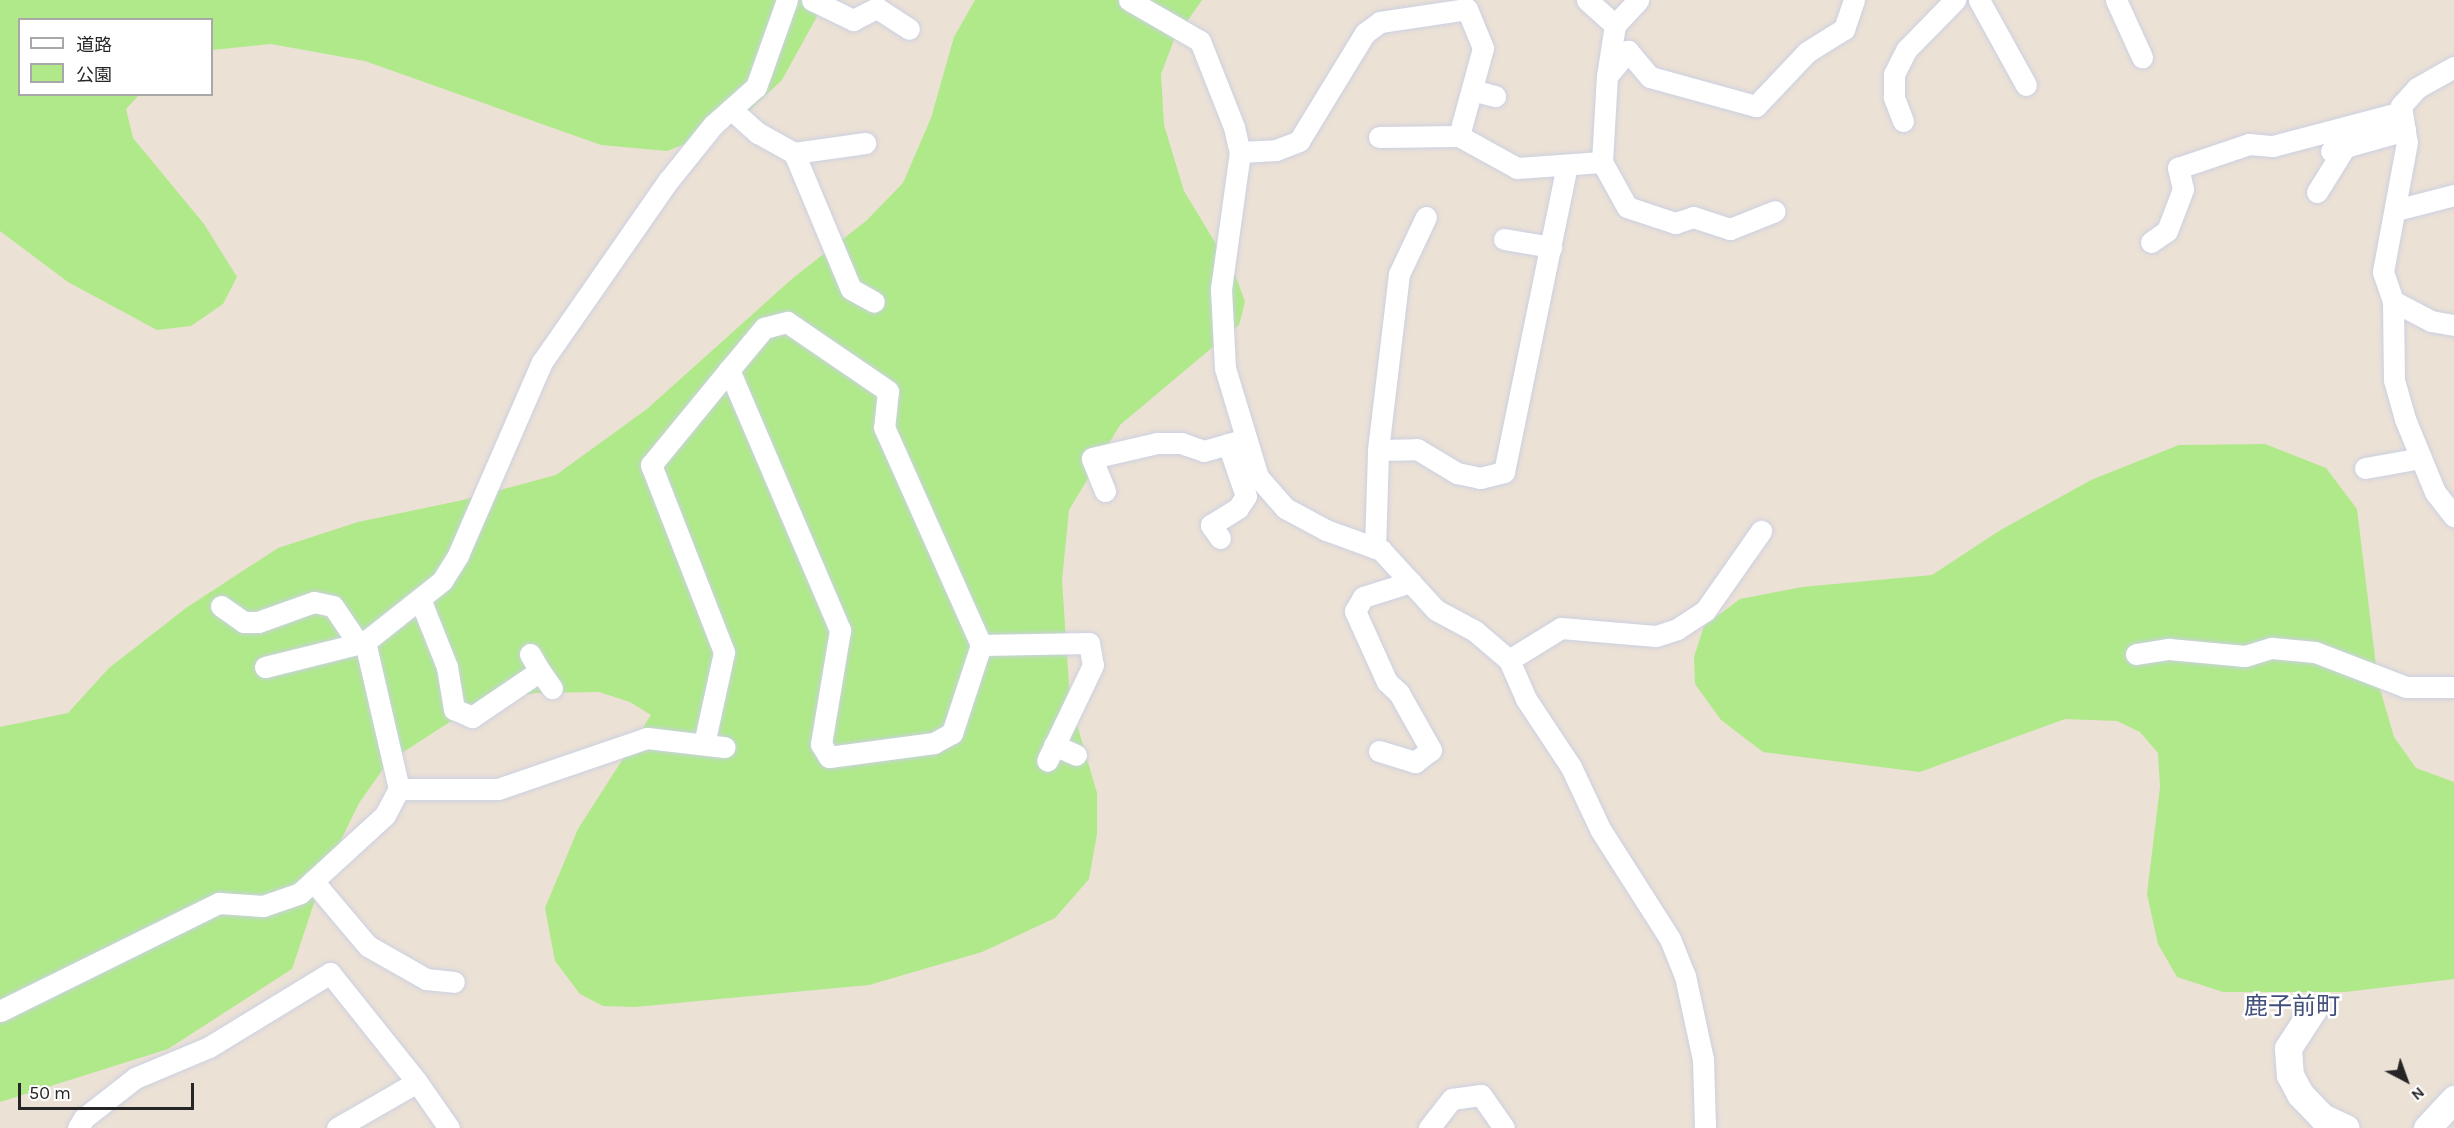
<!DOCTYPE html>
<meta charset="utf-8">
<style>
body{margin:0}
#map{position:relative;width:2454px;height:1128px;overflow:hidden;background:#ece1d5;font-family:Karla,"Noto Sans JP",sans-serif}
div>[style]{position:absolute}
.green>*{inset:0;background:#afe98a}
.roads{filter:drop-shadow(0 0 2px #cbd0e2) drop-shadow(0 0 2px #cbd0e2)}
.minor>*{height:21px;margin:-10.5px;padding:0 10.5px;transform-origin:10.5px;border-radius:10.5px;background:#fff}
.tertiary>*{height:27px;margin:-13.5px;padding:0 13.5px;transform-origin:13.5px;border-radius:13.5px;background:#fff}
span{translate:-50% -50%;white-space:nowrap;text-align:center;line-height:1.15;-webkit-text-stroke:5px #fff;paint-order:stroke}
.quarter-label{font-size:24px;color:#434f7b}
.legend{position:absolute;left:18px;top:18px;width:195px;height:78px;box-sizing:border-box;background:#fff;border:2px solid #a8a8a8;margin:0;padding:8px 10px;list-style:none;font-size:18px;color:#262626}
.legend li{display:flex;align-items:center;gap:12px;height:30px}
.legend b{width:30px;border:2px solid #a8a8a8}
.north{position:absolute;left:2376px;top:1050px;width:60px;height:60px;-webkit-text-stroke:4px #fff;paint-order:stroke;rotate:139deg;font-size:16px;font-weight:700;line-height:24px;text-align:center;color:#262626}
.north::after{content:'';display:block;margin:auto;width:21px;height:27px;background:#262626;clip-path:polygon(50% 0,100% 100%,50% 72%,0 100%)}
.scale{position:absolute;left:18px;top:1083px;width:176px;height:27px;box-sizing:border-box;border:3px solid #262626;border-top:0;padding-left:8px;font-size:18px;line-height:21px;white-space:nowrap;color:#262626;-webkit-text-stroke:4px #fff;paint-order:stroke}
</style>
<div id="map">
<div class="green">
<i style="clip-path:polygon(0 0,826px 0,782px 80px,735px 124px,667px 151px,601px 145px,365px 61px,271px 44px,212px 50px,212px 20px,20px 20px,20px 94px,139px 95px,126px 109px,133px 138px,204px 224px,237px 277px,223px 304px,191px 326px,157px 330px,68px 282px,0 231px)"></i>
<i style="clip-path:polygon(975px 0,1202px 0,1174px 40px,1161px 74px,1164px 125px,1184px 191px,1236px 277px,1245px 302px,1239px 325px,1120px 425px,1069px 510px,1062px 580px,1070px 701px,1097px 793px,1097px 834px,1089px 879px,1055px 918px,982px 952px,869px 985px,635px 1007px,603px 1006px,580px 994px,555px 961px,545px 908px,578px 829px,651px 715px,630px 702px,599px 692px,536px 693px,482px 701px,388px 762px,359px 803px,322px 879px,292px 969px,168px 1049px,0 1102px,0 727px,68px 713px,109px 668px,186px 608px,278px 548px,358px 522px,463px 500px,556px 475px,647px 409px,793px 278px,866px 221px,903px 183px,931px 118px,954px 37px)"></i>
<i style="clip-path:polygon(2265px 444px,2326px 468px,2357px 509px,2378px 682px,2394px 737px,2416px 768px,2454px 782px,2454px 979px,2345px 992px,2223px 992px,2177px 977px,2158px 944px,2147px 894px,2160px 787px,2158px 753px,2140px 732px,2117px 721px,2065px 719px,1920px 772px,1763px 752px,1721px 720px,1695px 684px,1694px 657px,1704px 626px,1740px 599px,1802px 587px,1932px 575px,1999px 531px,2091px 480px,2179px 445px)"></i>
</div>
<div class="roads">
<div class="minor">
<i style="left:812px;top:0;width:46px;rotate:26deg"></i>
<i style="left:853px;top:20px;width:27px;rotate:-27deg"></i>
<i style="left:877px;top:8px;width:38px;rotate:33deg"></i>
<i style="left:1129px;top:0;width:82px;rotate:30deg"></i>
<i style="left:1200px;top:41px;width:92px;rotate:68.4deg"></i>
<i style="left:1234px;top:127px;width:26px;rotate:77deg"></i>
<i style="left:1240px;top:152px;width:138px;rotate:97.9deg"></i>
<i style="left:1221px;top:289px;width:79px;rotate:87.1deg"></i>
<i style="left:1225px;top:368px;width:114px;rotate:73.2deg"></i>
<i style="left:1258px;top:477px;width:41px;rotate:48.9deg"></i>
<i style="left:1285px;top:508px;width:47px;rotate:28.2deg"></i>
<i style="left:1326px;top:530px;width:59px;rotate:20deg"></i>
<i style="left:1381px;top:550px;width:81px;rotate:47.5deg"></i>
<i style="left:1436px;top:610px;width:44px;rotate:28.3deg"></i>
<i style="left:1475px;top:631px;width:45px;rotate:40.5deg"></i>
<i style="left:1509px;top:660px;width:43px;rotate:66.4deg"></i>
<i style="left:1526px;top:699px;width:82px;rotate:56.5deg"></i>
<i style="left:1571px;top:767px;width:68px;rotate:64.9deg"></i>
<i style="left:1600px;top:829px;width:130px;rotate:57.5deg"></i>
<i style="left:1670px;top:939px;width:40px;rotate:68deg"></i>
<i style="left:1685px;top:976px;width:85px;rotate:77.8deg"></i>
<i style="left:1703px;top:1059px;width:69px;rotate:88.3deg"></i>
<i style="left:1587px;top:0;width:38px;rotate:42deg"></i>
<i style="left:1979px;top:0;width:97px;rotate:61.1deg"></i>
<i style="left:2116px;top:0;width:63px;rotate:65.5deg"></i>
<i style="left:2454px;top:67px;width:43px;rotate:150.4deg"></i>
<i style="left:2417px;top:88px;width:24px;rotate:132deg"></i>
<i style="left:2401px;top:106px;width:36px;rotate:81deg"></i>
<i style="left:2407px;top:142px;width:132px;rotate:100.5deg"></i>
<i style="left:2383px;top:272px;width:31px;rotate:71deg"></i>
<i style="left:2393px;top:301px;width:43px;rotate:27.8deg"></i>
<i style="left:2431px;top:321px;width:23px;rotate:10deg"></i>
<i style="left:1607px;top:76px;width:52px;rotate:-81.1deg"></i>
<i style="left:1615px;top:25px;width:34px;rotate:-47deg"></i>
<i style="left:1472px;top:90px;width:24px;rotate:15deg"></i>
<i style="left:731px;top:109px;width:36px;rotate:42deg"></i>
<i style="left:758px;top:133px;width:41px;rotate:29.1deg"></i>
<i style="left:794px;top:153px;width:72px;rotate:-8deg"></i>
<i style="left:1903px;top:121px;width:26px;rotate:-111deg"></i>
<i style="left:1894px;top:97px;width:23px;rotate:-90deg"></i>
<i style="left:1894px;top:74px;width:28px;rotate:-63deg"></i>
<i style="left:1907px;top:49px;width:69px;rotate:-45.6deg"></i>
<i style="left:1379px;top:137px;width:80px;rotate:-0.7deg"></i>
<i style="left:2331px;top:151px;width:77px;rotate:-15.8deg"></i>
<i style="left:1240px;top:152px;width:36px;rotate:-3deg"></i>
<i style="left:1276px;top:150px;width:25px;rotate:-21deg"></i>
<i style="left:1299px;top:141px;width:127px;rotate:-58.6deg"></i>
<i style="left:1365px;top:33px;width:19px;rotate:-36deg"></i>
<i style="left:1380px;top:22px;width:88px;rotate:-8.5deg"></i>
<i style="left:1467px;top:9px;width:42px;rotate:67.7deg"></i>
<i style="left:1483px;top:48px;width:91px;rotate:105.3deg"></i>
<i style="left:1459px;top:136px;width:66px;rotate:28.9deg"></i>
<i style="left:1517px;top:168px;width:85px;rotate:-4deg"></i>
<i style="left:1602px;top:162px;width:86px;rotate:-86.7deg"></i>
<i style="left:1607px;top:76px;width:33px;rotate:-50deg"></i>
<i style="left:1628px;top:51px;width:34px;rotate:50deg"></i>
<i style="left:1650px;top:77px;width:110px;rotate:15.3deg"></i>
<i style="left:1756px;top:106px;width:74px;rotate:-46.6deg"></i>
<i style="left:1807px;top:52px;width:44px;rotate:-31.9deg"></i>
<i style="left:1844px;top:29px;width:31px;rotate:-71deg"></i>
<i style="left:794px;top:153px;width:147px;rotate:67.3deg"></i>
<i style="left:851px;top:289px;width:26px;rotate:29deg"></i>
<i style="left:1602px;top:162px;width:51px;rotate:60.9deg"></i>
<i style="left:1627px;top:207px;width:51px;rotate:18.4deg"></i>
<i style="left:1675px;top:223px;width:19px;rotate:-18deg"></i>
<i style="left:1693px;top:217px;width:39px;rotate:18deg"></i>
<i style="left:1730px;top:229px;width:48px;rotate:-21.8deg"></i>
<i style="left:2317px;top:192px;width:53px;rotate:-58.1deg"></i>
<i style="left:2396px;top:210px;width:60px;rotate:-14.5deg"></i>
<i style="left:1504px;top:239px;width:48px;rotate:9.7deg"></i>
<i style="left:2151px;top:242px;width:19px;rotate:-35deg"></i>
<i style="left:2167px;top:231px;width:45px;rotate:-69.1deg"></i>
<i style="left:2183px;top:189px;width:22px;rotate:-103deg"></i>
<i style="left:2178px;top:168px;width:75px;rotate:-18.7deg"></i>
<i style="left:2249px;top:144px;width:24px;rotate:5deg"></i>
<i style="left:2273px;top:146px;width:133px;rotate:-14.8deg"></i>
<i style="left:2393px;top:301px;width:79px;rotate:89.3deg"></i>
<i style="left:2394px;top:380px;width:41px;rotate:74.2deg"></i>
<i style="left:2405px;top:419px;width:79px;rotate:67.7deg"></i>
<i style="left:2435px;top:492px;width:31px;rotate:52deg"></i>
<i style="left:1378px;top:450px;width:177px;rotate:-83.2deg"></i>
<i style="left:1399px;top:274px;width:63px;rotate:-64.7deg"></i>
<i style="left:2365px;top:468px;width:57px;rotate:-10.1deg"></i>
<i style="left:1105px;top:491px;width:35px;rotate:-112deg"></i>
<i style="left:1092px;top:458px;width:67px;rotate:-13deg"></i>
<i style="left:1157px;top:443px;width:24px"></i>
<i style="left:1181px;top:443px;width:24px;rotate:19deg"></i>
<i style="left:1204px;top:451px;width:44px;rotate:-15.9deg"></i>
<i style="left:1220px;top:538px;width:16px;rotate:-125deg"></i>
<i style="left:1211px;top:525px;width:32px;rotate:-32deg"></i>
<i style="left:1238px;top:508px;width:14px;rotate:-56deg"></i>
<i style="left:1246px;top:496px;width:55px;rotate:-109.1deg"></i>
<i style="left:1375px;top:548px;width:98px;rotate:-88.2deg"></i>
<i style="left:1378px;top:450px;width:39px;rotate:-1deg"></i>
<i style="left:1417px;top:449px;width:47px;rotate:31deg"></i>
<i style="left:1457px;top:473px;width:24px;rotate:12deg"></i>
<i style="left:1480px;top:478px;width:25px;rotate:-14deg"></i>
<i style="left:1504px;top:472px;width:313px;rotate:-78.4deg"></i>
<i style="left:420px;top:599px;width:73px;rotate:68.3deg"></i>
<i style="left:447px;top:667px;width:43px;rotate:80.5deg"></i>
<i style="left:454px;top:709px;width:20px;rotate:24deg"></i>
<i style="left:472px;top:717px;width:82px;rotate:-34.1deg"></i>
<i style="left:540px;top:671px;width:21px;rotate:55deg"></i>
<i style="left:221px;top:606px;width:28px;rotate:35deg"></i>
<i style="left:244px;top:622px;width:14px"></i>
<i style="left:258px;top:622px;width:59px;rotate:-19.7deg"></i>
<i style="left:314px;top:602px;width:19px;rotate:12deg"></i>
<i style="left:333px;top:606px;width:45px;rotate:56deg"></i>
<i style="left:981px;top:645px;width:108px;rotate:-1.1deg"></i>
<i style="left:1089px;top:643px;width:22px;rotate:80deg"></i>
<i style="left:1093px;top:665px;width:106px;rotate:115.6deg"></i>
<i style="left:530px;top:654px;width:20px;rotate:60deg"></i>
<i style="left:2136px;top:654px;width:33px;rotate:-9deg"></i>
<i style="left:2169px;top:649px;width:76px;rotate:5.3deg"></i>
<i style="left:2245px;top:656px;width:28px;rotate:-17deg"></i>
<i style="left:2272px;top:648px;width:43px;rotate:5.3deg"></i>
<i style="left:2315px;top:652px;width:97px;rotate:21deg"></i>
<i style="left:2406px;top:687px;width:48px"></i>
<i style="left:1509px;top:660px;width:61px;rotate:-31.6deg"></i>
<i style="left:1561px;top:628px;width:95px;rotate:4.8deg"></i>
<i style="left:1656px;top:636px;width:22px;rotate:-18deg"></i>
<i style="left:1677px;top:629px;width:33px;rotate:-33deg"></i>
<i style="left:1705px;top:611px;width:98px;rotate:-55deg"></i>
<i style="left:265px;top:667px;width:103px;rotate:-14deg"></i>
<i style="left:704px;top:744px;width:94px;rotate:-77.7deg"></i>
<i style="left:724px;top:652px;width:201px;rotate:-111.3deg"></i>
<i style="left:651px;top:465px;width:123px;rotate:-50.6deg"></i>
<i style="left:729px;top:370px;width:55px;rotate:-50.2deg"></i>
<i style="left:764px;top:328px;width:24px;rotate:-15deg"></i>
<i style="left:787px;top:322px;width:122px;rotate:34.3deg"></i>
<i style="left:888px;top:391px;width:36px;rotate:96deg"></i>
<i style="left:884px;top:427px;width:239px;rotate:66deg"></i>
<i style="left:981px;top:645px;width:93px;rotate:108.2deg"></i>
<i style="left:952px;top:733px;width:21px;rotate:151deg"></i>
<i style="left:934px;top:743px;width:106px;rotate:172.4deg"></i>
<i style="left:829px;top:757px;width:15px;rotate:-122deg"></i>
<i style="left:821px;top:744px;width:116px;rotate:-80.5deg"></i>
<i style="left:840px;top:630px;width:283px;rotate:-113.1deg"></i>
<i style="left:1054px;top:745px;width:24px;rotate:24deg"></i>
<i style="left:1379px;top:751px;width:38px;rotate:17deg"></i>
<i style="left:1415px;top:762px;width:20px;rotate:-37deg"></i>
<i style="left:1431px;top:750px;width:65px;rotate:-119.3deg"></i>
<i style="left:1399px;top:693px;width:16px;rotate:-137deg"></i>
<i style="left:1387px;top:682px;width:78px;rotate:-114.3deg"></i>
<i style="left:1355px;top:611px;width:16px;rotate:-60deg"></i>
<i style="left:1363px;top:597px;width:50px;rotate:-17.4deg"></i>
<i style="left:399px;top:789px;width:99px"></i>
<i style="left:498px;top:789px;width:157px;rotate:-18.9deg"></i>
<i style="left:647px;top:738px;width:78px;rotate:6.7deg"></i>
<i style="left:313px;top:881px;width:85px;rotate:49.8deg"></i>
<i style="left:368px;top:946px;width:67px;rotate:29.6deg"></i>
<i style="left:426px;top:979px;width:28px;rotate:6deg"></i>
<i style="left:0;top:1011px;width:244px;rotate:-26.3deg"></i>
<i style="left:219px;top:903px;width:44px;rotate:3.9deg"></i>
<i style="left:263px;top:906px;width:39px;rotate:-19deg"></i>
<i style="left:300px;top:893px;width:115px;rotate:-42.5deg"></i>
<i style="left:385px;top:815px;width:30px;rotate:-62deg"></i>
<i style="left:399px;top:789px;width:151px;rotate:-103deg"></i>
<i style="left:365px;top:642px;width:98px;rotate:-38.4deg"></i>
<i style="left:442px;top:581px;width:31px;rotate:-58deg"></i>
<i style="left:458px;top:555px;width:210px;rotate:-66.5deg"></i>
<i style="left:542px;top:362px;width:221px;rotate:-55.2deg"></i>
<i style="left:668px;top:181px;width:72px;rotate:-51.2deg"></i>
<i style="left:713px;top:125px;width:57px;rotate:-41.5deg"></i>
<i style="left:756px;top:87px;width:92px;rotate:-70.4deg"></i>
<i style="left:78px;top:1128px;width:12px;rotate:-59deg"></i>
<i style="left:84px;top:1118px;width:65px;rotate:-38.1deg"></i>
<i style="left:135px;top:1078px;width:80px;rotate:-22.7deg"></i>
<i style="left:209px;top:1047px;width:142px;rotate:-31.4deg"></i>
<i style="left:330px;top:973px;width:139px;rotate:51.4deg"></i>
<i style="left:417px;top:1082px;width:56px;rotate:55.2deg"></i>
<i style="left:337px;top:1128px;width:92px;rotate:-29.9deg"></i>
<i style="left:1429px;top:1128px;width:37px;rotate:-52deg"></i>
<i style="left:1452px;top:1099px;width:29px;rotate:-8deg"></i>
<i style="left:1481px;top:1095px;width:40px;rotate:55.1deg"></i>
</div>
<div class="tertiary">
<i style="left:2314px;top:1008px;width:48px;rotate:123deg"></i>
<i style="left:2288px;top:1048px;width:27px;rotate:86deg"></i>
<i style="left:2290px;top:1075px;width:21px;rotate:62deg"></i>
<i style="left:2300px;top:1094px;width:32px;rotate:46deg"></i>
<i style="left:2322px;top:1117px;width:26px;rotate:25deg"></i>
<i style="left:2427px;top:1128px;width:40px;rotate:-47deg"></i>
</div>
</div>
<div class="quarter-label">
<span style="left:2292px;top:1007px">鹿子前町</span>
</div>
<ul class="legend">
<li><b style="height:8px;background:#fff"></b>道路</li>
<li><b style="height:16px;background:#afe98a"></b>公園</li>
</ul>
<div class="north">N</div>
<div class="scale">50 m</div>
</div>
